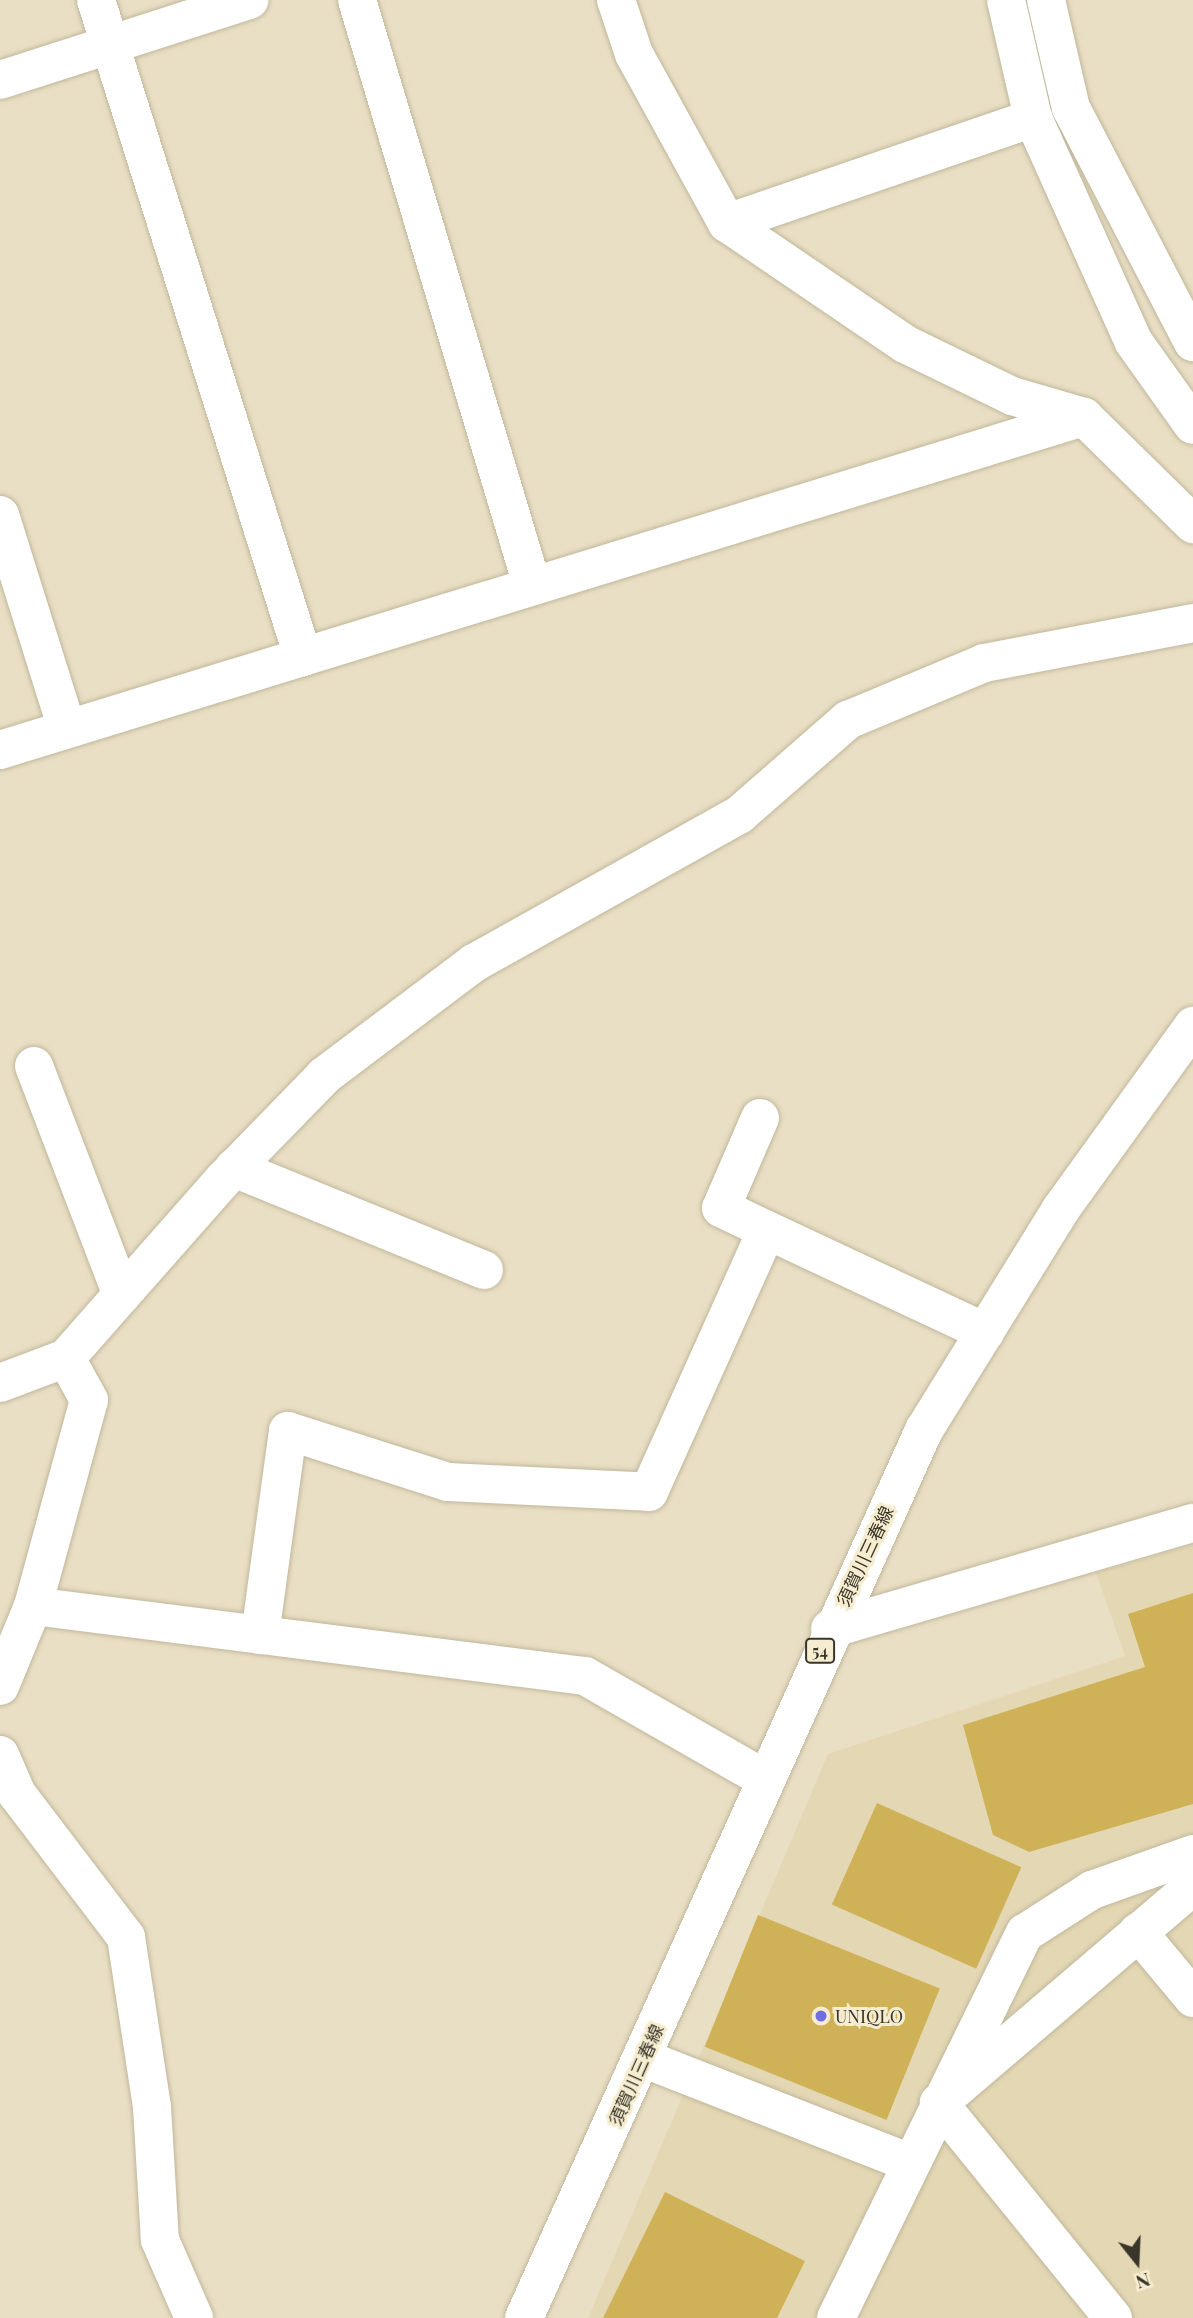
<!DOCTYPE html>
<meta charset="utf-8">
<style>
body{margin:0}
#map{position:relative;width:1193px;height:2318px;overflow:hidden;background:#e9dfc4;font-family:"Playfair Display","Noto Sans JP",serif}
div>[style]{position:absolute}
.built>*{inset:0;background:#e4d8b4}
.building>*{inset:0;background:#cfb158;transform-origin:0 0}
.roads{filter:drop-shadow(0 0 2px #c0b79c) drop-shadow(0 0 2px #c0b79c)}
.minor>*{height:38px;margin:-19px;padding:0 19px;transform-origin:19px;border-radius:19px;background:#fff}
.major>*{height:38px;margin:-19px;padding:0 19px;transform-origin:19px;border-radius:19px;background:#fff}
.dots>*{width:19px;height:19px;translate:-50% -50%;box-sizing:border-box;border:4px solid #f6edd0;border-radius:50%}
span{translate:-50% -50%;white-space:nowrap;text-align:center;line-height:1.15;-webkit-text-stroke:6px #f6edd0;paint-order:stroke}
.shield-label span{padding:2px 5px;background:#f6edd0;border:2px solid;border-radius:5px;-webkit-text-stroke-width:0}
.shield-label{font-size:16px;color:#39352a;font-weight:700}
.street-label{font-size:18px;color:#39352a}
.poi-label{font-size:18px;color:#39352a}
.left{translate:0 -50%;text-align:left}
.north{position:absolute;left:1102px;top:2227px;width:70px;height:70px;-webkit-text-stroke:5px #f6edd0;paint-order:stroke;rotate:162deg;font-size:19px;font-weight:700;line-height:28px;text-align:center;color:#39352a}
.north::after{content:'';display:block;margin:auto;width:24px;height:32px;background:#39352a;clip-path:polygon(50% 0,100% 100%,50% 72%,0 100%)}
</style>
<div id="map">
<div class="built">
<i style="clip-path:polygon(1193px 1545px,1193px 2318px,588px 2318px,828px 1754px,1125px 1656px,1096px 1573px)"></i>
</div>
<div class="building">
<i style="clip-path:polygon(1193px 1593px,1193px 1804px,1029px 1852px,993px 1835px,963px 1725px,1145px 1667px,1128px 1614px)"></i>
<i style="left:877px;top:1803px;width:158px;height:111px;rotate:24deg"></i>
<i style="left:758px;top:1915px;width:196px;height:142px;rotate:22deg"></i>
<i style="clip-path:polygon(665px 2192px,805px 2261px,777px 2318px,603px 2318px)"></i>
</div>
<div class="roads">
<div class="minor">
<i style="left:96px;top:0;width:689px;rotate:72.51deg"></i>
<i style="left:357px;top:0;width:607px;rotate:73.35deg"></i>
<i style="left:616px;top:0;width:57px;rotate:71.6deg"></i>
<i style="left:634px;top:54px;width:193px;rotate:61.2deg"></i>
<i style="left:727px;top:223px;width:215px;rotate:34.2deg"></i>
<i style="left:905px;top:344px;width:119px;rotate:25.9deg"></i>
<i style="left:1012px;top:396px;width:75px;rotate:16.3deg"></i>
<i style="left:1084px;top:417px;width:153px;rotate:44.5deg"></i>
<i style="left:1006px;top:0;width:121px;rotate:77.1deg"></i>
<i style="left:1033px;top:118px;width:244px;rotate:65.8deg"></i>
<i style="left:1133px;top:341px;width:103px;rotate:54.5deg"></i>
<i style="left:1046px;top:0;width:111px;rotate:77deg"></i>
<i style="left:1071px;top:108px;width:264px;rotate:62.5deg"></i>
<i style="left:0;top:80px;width:262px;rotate:-17.8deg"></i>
<i style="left:727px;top:223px;width:324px;rotate:-18.9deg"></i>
<i style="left:0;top:515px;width:224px;rotate:72.6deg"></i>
<i style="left:0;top:750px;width:1134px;rotate:-17.08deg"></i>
<i style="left:34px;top:1066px;width:245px;rotate:69deg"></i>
<i style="left:760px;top:1118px;width:98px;rotate:113.4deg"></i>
<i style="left:721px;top:1208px;width:51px;rotate:25.6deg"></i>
<i style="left:234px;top:1168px;width:270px;rotate:22.2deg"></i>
<i style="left:66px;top:1358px;width:48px;rotate:61.3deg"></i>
<i style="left:89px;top:1400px;width:213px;rotate:105.2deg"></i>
<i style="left:33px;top:1606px;width:556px;rotate:7.23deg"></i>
<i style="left:585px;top:1676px;width:205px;rotate:29.8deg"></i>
<i style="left:0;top:1383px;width:71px;rotate:-20.7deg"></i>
<i style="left:66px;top:1358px;width:239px;rotate:-48.6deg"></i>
<i style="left:224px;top:1179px;width:144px;rotate:-45.8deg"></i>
<i style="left:324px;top:1076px;width:188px;rotate:-37deg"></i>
<i style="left:474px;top:963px;width:304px;rotate:-29.2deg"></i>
<i style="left:739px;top:815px;width:145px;rotate:-41.1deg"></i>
<i style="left:848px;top:720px;width:147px;rotate:-22.7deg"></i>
<i style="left:984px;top:663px;width:213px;rotate:-10.8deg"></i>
<i style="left:830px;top:1629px;width:378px;rotate:-16.3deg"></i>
<i style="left:260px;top:1635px;width:206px;rotate:-82.2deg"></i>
<i style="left:288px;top:1431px;width:168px;rotate:17.7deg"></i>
<i style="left:448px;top:1482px;width:201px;rotate:2.8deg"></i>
<i style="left:649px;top:1492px;width:287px;rotate:-65.8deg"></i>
<i style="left:767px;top:1230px;width:241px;rotate:25.1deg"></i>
<i style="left:0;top:1686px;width:87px;rotate:-67.6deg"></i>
<i style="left:0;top:1755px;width:43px;rotate:66.4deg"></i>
<i style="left:17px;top:1794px;width:180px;rotate:52.7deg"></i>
<i style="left:126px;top:1937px;width:172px;rotate:81.3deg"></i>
<i style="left:152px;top:2107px;width:133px;rotate:86.6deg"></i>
<i style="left:160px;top:2240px;width:85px;rotate:66.4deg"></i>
<i style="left:1138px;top:1932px;width:86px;rotate:50.2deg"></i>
<i style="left:645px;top:2059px;width:285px;rotate:21.4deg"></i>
<i style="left:836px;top:2318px;width:429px;rotate:-63.9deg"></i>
<i style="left:1025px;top:1933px;width:80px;rotate:-32.7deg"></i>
<i style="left:1092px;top:1890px;width:107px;rotate:-19.6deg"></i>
<i style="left:1113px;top:2318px;width:277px;rotate:-129deg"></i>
<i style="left:939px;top:2103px;width:334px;rotate:-40.5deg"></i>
</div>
<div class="major">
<i style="left:524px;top:2318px;width:974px;rotate:-65.75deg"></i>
<i style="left:924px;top:1430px;width:260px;rotate:-58.2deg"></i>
<i style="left:1061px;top:1209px;width:226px;rotate:-54.2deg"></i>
</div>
</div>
<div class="dots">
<i style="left:821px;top:2016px;background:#716ce6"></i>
</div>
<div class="shield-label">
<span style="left:820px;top:1651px">54</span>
</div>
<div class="street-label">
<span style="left:865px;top:1556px;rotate:-65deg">須賀川三春線</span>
<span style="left:636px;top:2075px;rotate:-66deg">須賀川三春線</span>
</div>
<div class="poi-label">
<span class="left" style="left:835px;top:2016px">UNIQLO</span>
</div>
<div class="north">N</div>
</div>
